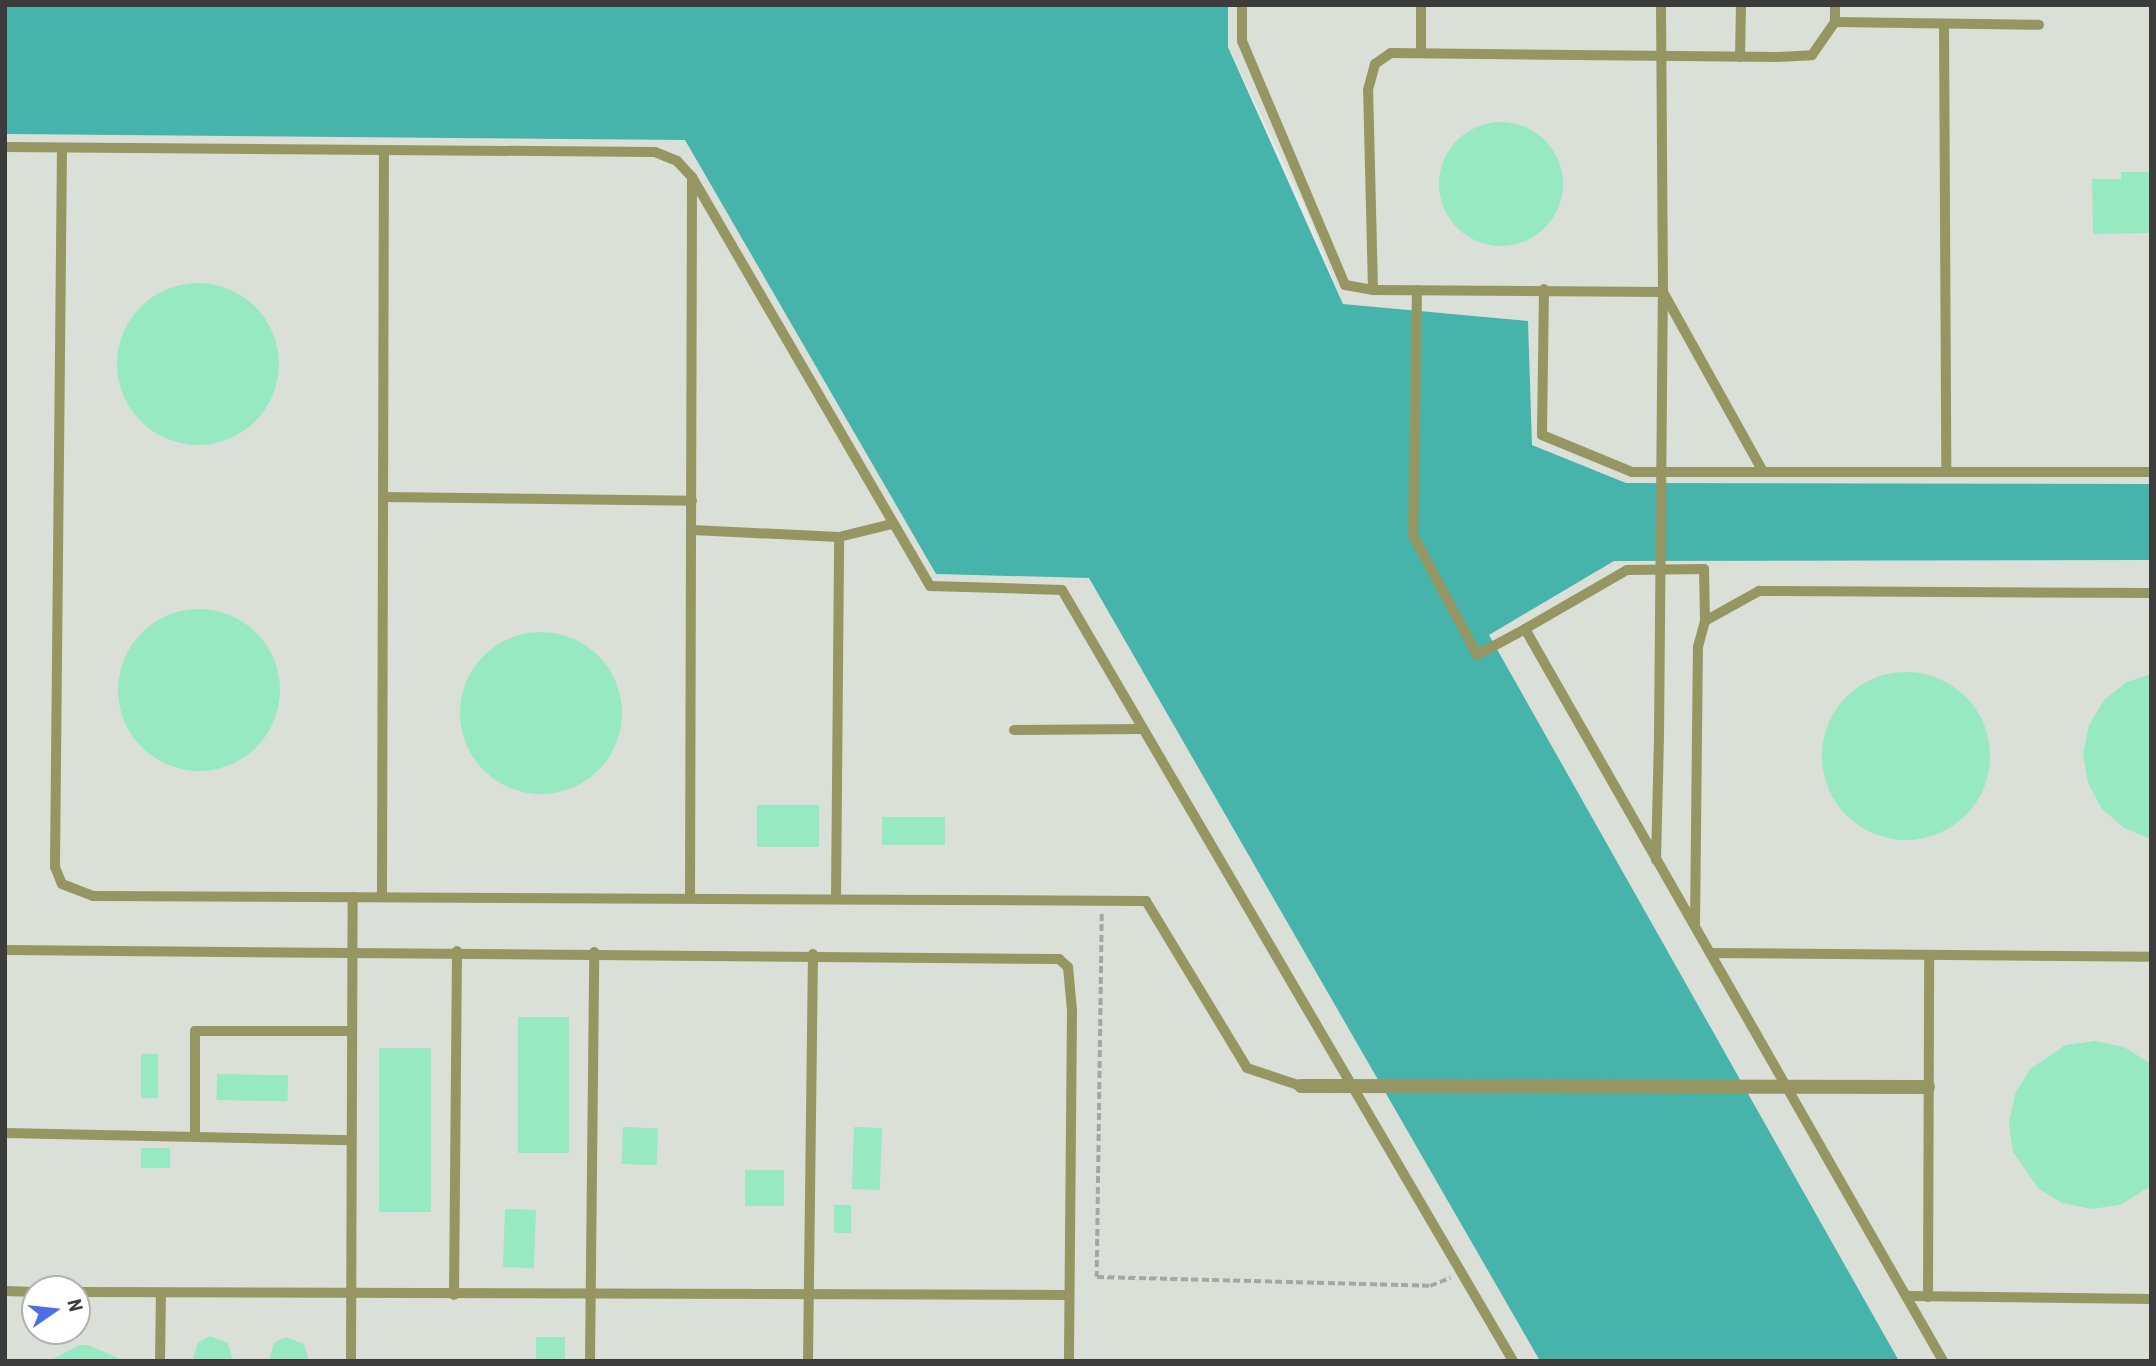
<!DOCTYPE html>
<style>
body{margin:0}
#map{position:relative;width:2156px;height:1366px;overflow:hidden;background:#e7e9e6;font-family:"Roboto Condensed",sans-serif}
div>[style]{position:absolute}
.built>*{inset:0;background:#dae0d7}
.water>*{inset:0;background:#47b4ac}
.building>*{inset:0;background:#96e9c0;transform-origin:0 0}
.round{border-radius:50%}
.path>*{height:3.5px;margin-top:-1.75px;transform-origin:0;background:repeating-linear-gradient(90deg,#a6a7a5 0 7px,transparent 0 10.5px)}
.service>*{height:10px;margin:-5px;padding:0 5px;transform-origin:5px;border-radius:5px;background:#959662}
.service-bridge>*{height:10px;margin:-5px;padding:0 5px;transform-origin:5px;border-radius:5px;background:#959662}
.minor-bridge>*{height:14px;margin:-7px;padding:0 7px;transform-origin:7px;border-radius:7px;background:#959662}
span{translate:-50% -50%;white-space:nowrap;text-align:center;line-height:1.15;-webkit-text-stroke:7px #fff;paint-order:stroke}
.frame{position:absolute;inset:0;border:7px solid #3b3c3b;pointer-events:none}
.north{position:absolute;left:21px;top:1275px;width:70px;height:70px;box-sizing:border-box;background:#fff;border:2px solid #b1b1b1;border-radius:50%;rotate:76deg;font-size:19px;font-weight:700;line-height:28px;text-align:center;color:#3b3c3b}
.north::after{content:'';display:block;margin:auto;width:24px;height:32px;background:#4b70e3;clip-path:polygon(50% 0,100% 100%,50% 72%,0 100%)}
</style>
<div id="map">
<div class="built">
<i style="clip-path:polygon(1228px 5px,2151px 5px,2151px 484px,1626px 483px,1531px 445px,1528px 321px,1343px 304px,1307px 212px,1228px 46px)"></i>
<i style="clip-path:polygon(evenodd,5px 134px,685px 140px,936px 574px,1089px 577px,1540px 1361px,5px 1361px,5px 134px,35px 1289px,77px 1289px,77px 1331px,35px 1331px,35px 1289px)"></i>
<i style="clip-path:polygon(2151px 560px,2151px 1361px,1899px 1361px,1489px 635px,1614px 561px)"></i>
</div>
<div class="water">
<i style="clip-path:polygon(5px 5px,1228px 5px,1228px 47px,1343px 304px,1528px 321px,1532px 445px,1626px 483px,2151px 484px,2151px 560px,1614px 561px,1489px 635px,1899px 1361px,1540px 1361px,1089px 578px,936px 574px,685px 140px,5px 134px)"></i>
</div>
<div class="building">
<i class="round" style="left:1439px;top:122px;width:124px;height:124px"></i>
<i style="clip-path:polygon(2121px 172px,2151px 172px,2151px 233px,2093px 234px,2092px 179px,2121px 179px)"></i>
<i class="round" style="left:117px;top:283px;width:162px;height:162px"></i>
<i class="round" style="left:118px;top:609px;width:162px;height:162px"></i>
<i class="round" style="left:460px;top:632px;width:162px;height:162px"></i>
<i class="round" style="left:1822px;top:672px;width:168px;height:168px"></i>
<i style="clip-path:polygon(2151px 674px,2151px 839px,2124px 828px,2102px 809px,2088px 783px,2083px 754px,2089px 725px,2104px 700px,2127px 682px)"></i>
<i style="left:757px;top:805px;width:62px;height:42px"></i>
<i style="left:882px;top:817px;width:63px;height:28px"></i>
<i style="left:518px;top:1017px;width:51px;height:136px"></i>
<i style="clip-path:polygon(2095px 1041px,2124px 1047px,2151px 1064px,2151px 1186px,2120px 1205px,2091px 1209px,2062px 1203px,2038px 1188px,2013px 1152px,2009px 1123px,2015px 1094px,2030px 1069px,2066px 1045px)"></i>
<i style="left:379px;top:1048px;width:52px;height:164px"></i>
<i style="left:141px;top:1054px;width:17px;height:44px"></i>
<i style="left:217px;top:1074px;width:71px;height:26px;rotate:1deg"></i>
<i style="left:623px;top:1127px;width:35px;height:37px;rotate:2deg"></i>
<i style="left:854px;top:1127px;width:28px;height:62px;rotate:2deg"></i>
<i style="left:170px;top:1148px;width:20px;height:29px;rotate:90deg"></i>
<i style="left:745px;top:1170px;width:39px;height:36px"></i>
<i style="left:834px;top:1205px;width:17px;height:28px"></i>
<i style="left:505px;top:1209px;width:31px;height:58px;rotate:2deg"></i>
<i style="clip-path:polygon(210px 1336px,228px 1343px,233px 1361px,192px 1361px,198px 1343px)"></i>
<i style="clip-path:polygon(286px 1337px,304px 1344px,309px 1361px,269px 1361px,274px 1343px)"></i>
<i style="left:536px;top:1337px;width:29px;height:24px"></i>
<i style="clip-path:polygon(80px 1345px,88px 1345px,125px 1361px,49px 1361px)"></i>
</div>
<div class="path">
<i style="left:1102px;top:914px;width:363px;rotate:90.8deg"></i>
<i style="left:1097px;top:1277px;width:333px;rotate:1.5deg"></i>
<i style="left:1430px;top:1286px;width:22px;rotate:-22deg"></i>
</div>
<div class="service">
<i style="left:1242px;top:5px;width:36px;rotate:90deg"></i>
<i style="left:1242px;top:41px;width:265px;rotate:67.1deg"></i>
<i style="left:1345px;top:285px;width:28px;rotate:10deg"></i>
<i style="left:1373px;top:290px;width:290px;rotate:0.4deg"></i>
<i style="left:1421px;top:5px;width:46px;rotate:90deg"></i>
<i style="left:1661px;top:5px;width:287px;rotate:89.6deg"></i>
<i style="left:1663px;top:292px;width:204px;rotate:60.9deg"></i>
<i style="left:1835px;top:5px;width:17px;rotate:90deg"></i>
<i style="left:1944px;top:24px;width:447px;rotate:89.7deg"></i>
<i style="left:1740px;top:57px;width:52px;rotate:-88.9deg"></i>
<i style="left:5px;top:147px;width:650px;rotate:0.44deg"></i>
<i style="left:655px;top:152px;width:24px;rotate:22deg"></i>
<i style="left:677px;top:161px;width:22px;rotate:47deg"></i>
<i style="left:692px;top:177px;width:473px;rotate:59.8deg"></i>
<i style="left:930px;top:586px;width:132px;rotate:1.7deg"></i>
<i style="left:1062px;top:590px;width:893px;rotate:59.67deg"></i>
<i style="left:62px;top:148px;width:719px;rotate:90.56deg"></i>
<i style="left:55px;top:867px;width:18px;rotate:68deg"></i>
<i style="left:62px;top:884px;width:33px;rotate:21deg"></i>
<i style="left:93px;top:896px;width:1053px;rotate:0.27deg"></i>
<i style="left:1146px;top:901px;width:195px;rotate:58.8deg"></i>
<i style="left:1247px;top:1068px;width:57px;rotate:18.4deg"></i>
<i style="left:1544px;top:289px;width:146px;rotate:90.8deg"></i>
<i style="left:1542px;top:435px;width:97px;rotate:22.3deg"></i>
<i style="left:1632px;top:472px;width:519px"></i>
<i style="left:1373px;top:290px;width:200px;rotate:-91.4deg"></i>
<i style="left:1368px;top:90px;width:27px;rotate:-75deg"></i>
<i style="left:1375px;top:64px;width:19px;rotate:-35deg"></i>
<i style="left:1391px;top:53px;width:386px;rotate:0.6deg"></i>
<i style="left:1777px;top:57px;width:35px;rotate:-3deg"></i>
<i style="left:1812px;top:55px;width:40px;rotate:-55.1deg"></i>
<i style="left:1835px;top:22px;width:204px;rotate:0.8deg"></i>
<i style="left:1417px;top:290px;width:245px;rotate:90.9deg"></i>
<i style="left:1413px;top:535px;width:136px;rotate:61.9deg"></i>
<i style="left:1477px;top:655px;width:55px;rotate:-28.4deg"></i>
<i style="left:383px;top:497px;width:309px;rotate:0.7deg"></i>
<i style="left:692px;top:530px;width:147px;rotate:2.7deg"></i>
<i style="left:839px;top:537px;width:55px;rotate:-13.8deg"></i>
<i style="left:1705px;top:621px;width:52px;rotate:-91.1deg"></i>
<i style="left:1704px;top:569px;width:77px;rotate:179.3deg"></i>
<i style="left:1627px;top:570px;width:118px;rotate:150deg"></i>
<i style="left:1525px;top:629px;width:843px;rotate:60.27deg"></i>
<i style="left:1014px;top:730px;width:129px;rotate:-0.4deg"></i>
<i style="left:1656px;top:860px;width:125px;rotate:-88.6deg"></i>
<i style="left:382px;top:897px;width:746px;rotate:-89.85deg"></i>
<i style="left:690px;top:898px;width:720px;rotate:-89.84deg"></i>
<i style="left:836px;top:899px;width:362px;rotate:-89.5deg"></i>
<i style="left:1695px;top:926px;width:279px;rotate:-89.4deg"></i>
<i style="left:1698px;top:647px;width:27px;rotate:-75deg"></i>
<i style="left:1705px;top:621px;width:62px;rotate:-29.1deg"></i>
<i style="left:1759px;top:591px;width:392px;rotate:0.3deg"></i>
<i style="left:5px;top:950px;width:1054px;rotate:0.49deg"></i>
<i style="left:1059px;top:959px;width:12px;rotate:42deg"></i>
<i style="left:1068px;top:967px;width:43px;rotate:84.7deg"></i>
<i style="left:1072px;top:1010px;width:351px;rotate:90.5deg"></i>
<i style="left:1710px;top:953px;width:441px;rotate:0.5deg"></i>
<i style="left:5px;top:1133px;width:346px;rotate:1.2deg"></i>
<i style="left:195px;top:1136px;width:105px;rotate:-90deg"></i>
<i style="left:195px;top:1031px;width:157px"></i>
<i style="left:5px;top:1291px;width:30px;rotate:2deg"></i>
<i style="left:77px;top:1292px;width:991px;rotate:0.17deg"></i>
<i style="left:454px;top:1295px;width:344px;rotate:-89.5deg"></i>
<i style="left:1907px;top:1296px;width:244px;rotate:0.7deg"></i>
<i style="left:1928px;top:1297px;width:340px;rotate:-89.8deg"></i>
<i style="left:160px;top:1361px;width:68px;rotate:-89.2deg"></i>
<i style="left:351px;top:1361px;width:464px;rotate:-89.8deg"></i>
<i style="left:590px;top:1361px;width:409px;rotate:-89.4deg"></i>
<i style="left:808px;top:1361px;width:407px;rotate:-89.3deg"></i>
</div>
<div class="service-bridge">
<i style="left:1659px;top:735px;width:443px;rotate:-89.5deg"></i>
</div>
<div class="minor-bridge">
<i style="left:1301px;top:1086px;width:627px;rotate:0.09deg"></i>
</div>
<div class="frame"></div>
<div class="north">N</div>
</div>
